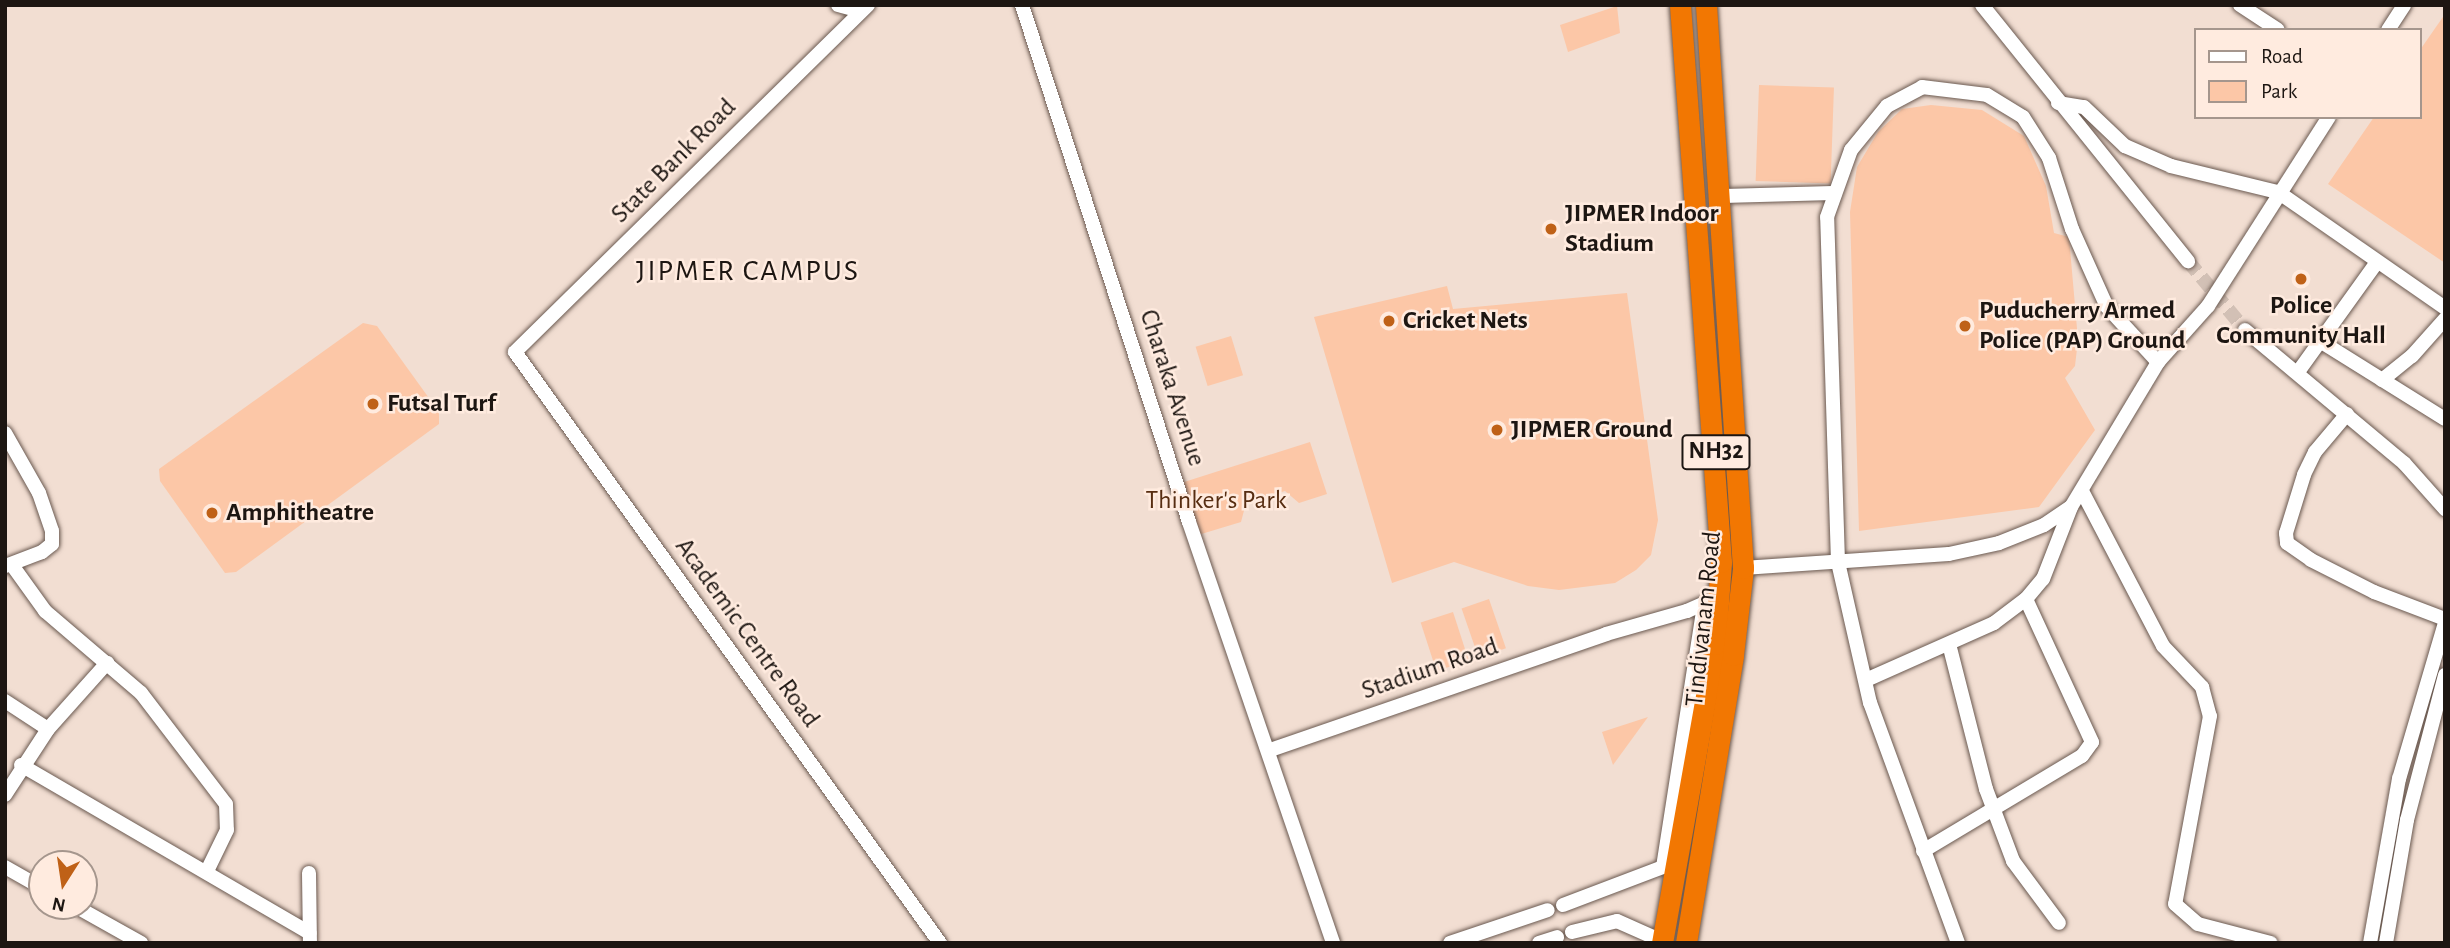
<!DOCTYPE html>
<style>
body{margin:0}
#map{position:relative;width:2450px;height:948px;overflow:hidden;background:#f2ded2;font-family:"Alegreya Sans",sans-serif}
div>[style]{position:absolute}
.green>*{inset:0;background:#fcc7a7;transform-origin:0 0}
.minor-tunnel>*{height:14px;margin-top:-7px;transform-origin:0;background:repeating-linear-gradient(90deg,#d2c0b5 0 14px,transparent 0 21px)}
.roads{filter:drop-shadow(0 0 2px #6a5950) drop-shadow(0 0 2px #6a5950)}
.minor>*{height:14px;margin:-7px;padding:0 7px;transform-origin:7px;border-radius:7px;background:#fff}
.highway>*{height:21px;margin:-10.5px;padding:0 10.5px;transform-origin:10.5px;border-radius:10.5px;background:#f27702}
.dots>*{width:19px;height:19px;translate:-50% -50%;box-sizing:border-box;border:4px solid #ffebdf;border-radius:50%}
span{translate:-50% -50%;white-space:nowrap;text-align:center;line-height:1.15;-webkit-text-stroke:5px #ffebdf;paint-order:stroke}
.shield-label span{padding:2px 5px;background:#ffebdf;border:2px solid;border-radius:5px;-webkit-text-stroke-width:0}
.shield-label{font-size:24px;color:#1d1612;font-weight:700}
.street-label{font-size:26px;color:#1d1612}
.poi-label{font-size:26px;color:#1d1612;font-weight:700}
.left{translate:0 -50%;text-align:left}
.park-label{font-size:26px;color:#572d11}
.quarter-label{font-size:30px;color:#1d1612;letter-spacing:2px}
.frame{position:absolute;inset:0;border:7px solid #1d1612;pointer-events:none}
.legend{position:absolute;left:2194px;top:28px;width:228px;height:91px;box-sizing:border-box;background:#ffebdf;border:2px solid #a5968d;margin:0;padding:9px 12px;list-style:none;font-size:21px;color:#1d1612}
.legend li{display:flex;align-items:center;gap:14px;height:35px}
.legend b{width:35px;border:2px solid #a5968d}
.north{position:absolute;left:28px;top:850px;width:70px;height:70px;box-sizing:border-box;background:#ffebdf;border:2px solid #a5968d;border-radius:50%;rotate:192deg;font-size:19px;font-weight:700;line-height:28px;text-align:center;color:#1d1612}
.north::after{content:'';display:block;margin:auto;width:24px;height:32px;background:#bf6117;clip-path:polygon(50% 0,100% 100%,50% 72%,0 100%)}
</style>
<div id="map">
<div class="green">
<i style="clip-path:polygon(1617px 6px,1620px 33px,1568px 52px,1560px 25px)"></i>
<i style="clip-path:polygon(2445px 14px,2445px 263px,2328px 184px,2374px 117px,2420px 117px,2420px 50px)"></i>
<i style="left:1759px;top:85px;width:75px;height:96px;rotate:2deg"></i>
<i style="clip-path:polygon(1931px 105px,1982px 110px,2024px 136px,2046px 186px,2054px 233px,2069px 237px,2078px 340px,2075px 366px,2065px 378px,2095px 430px,2039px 507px,1859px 531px,1850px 212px,1857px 167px,1878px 132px,1902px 109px)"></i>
<i style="clip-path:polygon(1447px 286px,1453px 309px,1627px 293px,1658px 520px,1651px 555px,1636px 570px,1615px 583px,1559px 590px,1528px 586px,1454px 562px,1392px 583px,1314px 317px)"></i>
<i style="clip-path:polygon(363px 323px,377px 326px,439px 412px,439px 424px,236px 572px,225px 573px,160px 481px,159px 469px)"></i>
<i style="left:1231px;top:336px;width:41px;height:37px;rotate:73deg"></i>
<i style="clip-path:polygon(1310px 442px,1327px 494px,1299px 503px,1285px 491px,1246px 503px,1241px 522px,1198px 535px,1181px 483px)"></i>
<i style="left:1489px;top:599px;width:52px;height:29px;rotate:71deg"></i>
<i style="left:1453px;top:612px;width:51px;height:34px;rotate:72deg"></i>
<i style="clip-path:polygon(1648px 717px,1613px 765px,1602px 732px)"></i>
</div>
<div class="minor-tunnel">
<i style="left:2188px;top:261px;width:89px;rotate:50.4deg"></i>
</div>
<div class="roads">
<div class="minor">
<i style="left:838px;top:5px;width:23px;rotate:15deg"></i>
<i style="left:868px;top:5px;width:495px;rotate:135.5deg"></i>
<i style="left:515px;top:352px;width:728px;rotate:54.28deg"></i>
<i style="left:1022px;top:5px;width:543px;rotate:72.1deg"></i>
<i style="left:1189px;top:522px;width:445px;rotate:71.1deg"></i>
<i style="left:1982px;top:5px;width:329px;rotate:51.2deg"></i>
<i style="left:2240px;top:5px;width:45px;rotate:33.3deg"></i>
<i style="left:2388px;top:30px;width:30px;rotate:-57deg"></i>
<i style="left:2058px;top:103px;width:26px;rotate:9deg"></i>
<i style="left:2084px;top:107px;width:57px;rotate:43.6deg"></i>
<i style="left:2125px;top:146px;width:50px;rotate:23.5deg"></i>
<i style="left:2171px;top:166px;width:110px;rotate:13.7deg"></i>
<i style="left:2278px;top:192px;width:203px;rotate:34.8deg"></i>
<i style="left:1721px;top:196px;width:114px;rotate:-1.5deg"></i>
<i style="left:2245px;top:330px;width:207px;rotate:39.9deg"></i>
<i style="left:2404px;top:463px;width:62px;rotate:48.3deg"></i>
<i style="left:2320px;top:341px;width:147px;rotate:32deg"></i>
<i style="left:2298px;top:372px;width:135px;rotate:-54.3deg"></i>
<i style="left:2382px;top:380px;width:38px;rotate:-39deg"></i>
<i style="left:2412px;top:356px;width:50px;rotate:-48.3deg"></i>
<i style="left:2347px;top:414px;width:50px;rotate:130.1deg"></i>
<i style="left:2315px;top:452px;width:25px;rotate:116deg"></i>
<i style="left:2304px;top:475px;width:61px;rotate:107.2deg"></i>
<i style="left:2286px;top:533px;width:10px;rotate:84deg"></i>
<i style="left:2287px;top:543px;width:29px;rotate:35deg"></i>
<i style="left:2311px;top:560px;width:71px;rotate:26.9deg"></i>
<i style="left:2374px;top:592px;width:76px;rotate:20.8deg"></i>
<i style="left:5px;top:433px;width:69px;rotate:60.5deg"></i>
<i style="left:39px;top:493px;width:40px;rotate:71.1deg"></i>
<i style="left:52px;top:531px;width:13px;rotate:90deg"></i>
<i style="left:52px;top:544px;width:13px;rotate:141deg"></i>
<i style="left:42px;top:552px;width:40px;rotate:159deg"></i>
<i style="left:2082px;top:491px;width:175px;rotate:62.4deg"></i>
<i style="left:2163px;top:646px;width:57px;rotate:46.4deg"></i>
<i style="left:2202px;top:687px;width:30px;rotate:75deg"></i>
<i style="left:2210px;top:716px;width:191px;rotate:100.5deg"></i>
<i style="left:2175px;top:904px;width:30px;rotate:41deg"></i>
<i style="left:2198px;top:924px;width:75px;rotate:14.6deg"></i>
<i style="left:12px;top:565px;width:57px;rotate:54.3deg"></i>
<i style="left:45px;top:611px;width:126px;rotate:40.5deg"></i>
<i style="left:141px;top:693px;width:140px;rotate:52.6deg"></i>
<i style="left:226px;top:804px;width:26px;rotate:88deg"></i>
<i style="left:227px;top:830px;width:46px;rotate:116deg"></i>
<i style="left:1743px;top:568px;width:206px;rotate:-3.9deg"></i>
<i style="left:1949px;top:554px;width:51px;rotate:-12.4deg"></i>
<i style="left:1999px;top:543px;width:48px;rotate:-21.8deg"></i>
<i style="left:2044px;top:525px;width:32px;rotate:-34deg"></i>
<i style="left:2071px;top:507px;width:169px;rotate:-59deg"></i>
<i style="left:2158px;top:362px;width:75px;rotate:-48.2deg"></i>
<i style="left:2208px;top:306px;width:224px;rotate:-57.4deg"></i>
<i style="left:1949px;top:644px;width:150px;rotate:75.7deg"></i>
<i style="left:1986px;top:789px;width:77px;rotate:69.4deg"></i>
<i style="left:2013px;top:861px;width:77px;rotate:53.4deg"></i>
<i style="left:1866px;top:680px;width:140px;rotate:-24deg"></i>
<i style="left:1994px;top:623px;width:40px;rotate:-37deg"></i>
<i style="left:2026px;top:599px;width:26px;rotate:-50deg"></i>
<i style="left:2043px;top:579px;width:77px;rotate:-68.7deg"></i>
<i style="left:5px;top:701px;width:51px;rotate:33.1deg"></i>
<i style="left:1270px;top:750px;width:355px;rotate:-19deg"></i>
<i style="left:1606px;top:634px;width:84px;rotate:-15.9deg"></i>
<i style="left:1687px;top:611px;width:36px;rotate:-24deg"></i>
<i style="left:21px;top:765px;width:334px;rotate:30.2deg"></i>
<i style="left:5px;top:795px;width:79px;rotate:-56.9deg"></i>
<i style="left:48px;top:729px;width:89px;rotate:-48.2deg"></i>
<i style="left:1923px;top:851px;width:185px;rotate:-30.9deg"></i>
<i style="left:2082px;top:756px;width:17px;rotate:-54deg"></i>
<i style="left:2092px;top:742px;width:157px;rotate:-114.8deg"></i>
<i style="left:5px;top:867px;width:43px;rotate:29.6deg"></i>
<i style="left:309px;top:873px;width:68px;rotate:89.2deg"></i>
<i style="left:1563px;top:905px;width:107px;rotate:-20.8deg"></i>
<i style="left:1663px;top:867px;width:266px;rotate:-81.1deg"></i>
<i style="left:75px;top:906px;width:76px;rotate:29.3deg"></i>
<i style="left:1572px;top:932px;width:46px;rotate:-13.7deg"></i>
<i style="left:1617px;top:921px;width:49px;rotate:24deg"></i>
<i style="left:1450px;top:943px;width:103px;rotate:-18.6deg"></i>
<i style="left:1539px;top:943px;width:19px;rotate:-18deg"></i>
<i style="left:1958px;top:943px;width:256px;rotate:-110.1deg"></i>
<i style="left:1870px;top:703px;width:145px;rotate:-102.8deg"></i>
<i style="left:1838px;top:562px;width:345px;rotate:-91.8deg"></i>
<i style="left:1827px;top:217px;width:71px;rotate:-70.3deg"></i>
<i style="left:1851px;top:150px;width:57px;rotate:-50.7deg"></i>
<i style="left:1887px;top:106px;width:40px;rotate:-28deg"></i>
<i style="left:1922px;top:87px;width:65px;rotate:7deg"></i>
<i style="left:1987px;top:95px;width:42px;rotate:31.4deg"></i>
<i style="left:2023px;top:117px;width:49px;rotate:57.6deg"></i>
<i style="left:2049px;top:158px;width:75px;rotate:72.1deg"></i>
<i style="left:2072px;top:229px;width:85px;rotate:65.8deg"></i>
<i style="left:2107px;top:307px;width:75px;rotate:47.2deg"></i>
<i style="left:2370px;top:943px;width:167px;rotate:-80deg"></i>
<i style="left:2399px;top:779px;width:163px;rotate:-73.6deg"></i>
<i style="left:2386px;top:943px;width:125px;rotate:-80.3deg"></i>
<i style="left:2407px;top:820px;width:150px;rotate:-75.3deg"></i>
</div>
<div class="highway">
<i style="left:1662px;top:943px;width:304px;rotate:-79.9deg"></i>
<i style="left:1715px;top:644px;width:82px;rotate:-85.8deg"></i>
<i style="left:1721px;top:562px;width:559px;rotate:-94.21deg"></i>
<i style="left:1686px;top:943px;width:292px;rotate:-80.7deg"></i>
<i style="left:1733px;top:655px;width:88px;rotate:-83.4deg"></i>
<i style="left:1743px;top:568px;width:564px;rotate:-93.76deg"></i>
</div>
</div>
<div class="dots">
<i style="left:1551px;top:229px;background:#bf6117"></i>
<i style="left:2301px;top:279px;background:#bf6117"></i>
<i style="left:1389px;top:321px;background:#bf6117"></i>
<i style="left:1965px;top:326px;background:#bf6117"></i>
<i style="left:373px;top:404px;background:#bf6117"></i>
<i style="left:1497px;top:430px;background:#bf6117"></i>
<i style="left:212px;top:513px;background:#bf6117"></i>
</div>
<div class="shield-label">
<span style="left:1716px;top:452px">NH32</span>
</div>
<div class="street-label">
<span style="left:674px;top:161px;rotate:-45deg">State Bank Road</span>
<span style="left:1172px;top:388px;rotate:72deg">Charaka Avenue</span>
<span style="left:1704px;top:619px;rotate:-84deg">Tindivanam Road</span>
<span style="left:747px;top:633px;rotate:54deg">Academic Centre Road</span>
<span style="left:1430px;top:669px;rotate:-19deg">Stadium Road</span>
</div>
<div class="poi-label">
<span class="left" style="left:1565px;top:229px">JIPMER Indoor<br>Stadium</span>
<span style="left:2301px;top:321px">Police<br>Community Hall</span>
<span class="left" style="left:1979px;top:326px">Puducherry Armed<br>Police (PAP) Ground</span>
<span class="left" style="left:1403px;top:321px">Cricket Nets</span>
<span class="left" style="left:387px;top:404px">Futsal Turf</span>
<span class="left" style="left:1511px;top:430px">JIPMER Ground</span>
<span class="left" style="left:226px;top:513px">Amphitheatre</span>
</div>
<div class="park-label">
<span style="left:1216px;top:501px">Thinker's Park</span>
</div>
<div class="quarter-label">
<span style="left:748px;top:271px">JIPMER CAMPUS</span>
</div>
<div class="frame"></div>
<ul class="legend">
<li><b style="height:9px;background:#fff"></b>Road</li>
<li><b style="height:19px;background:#fcc7a7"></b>Park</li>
</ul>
<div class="north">N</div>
</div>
